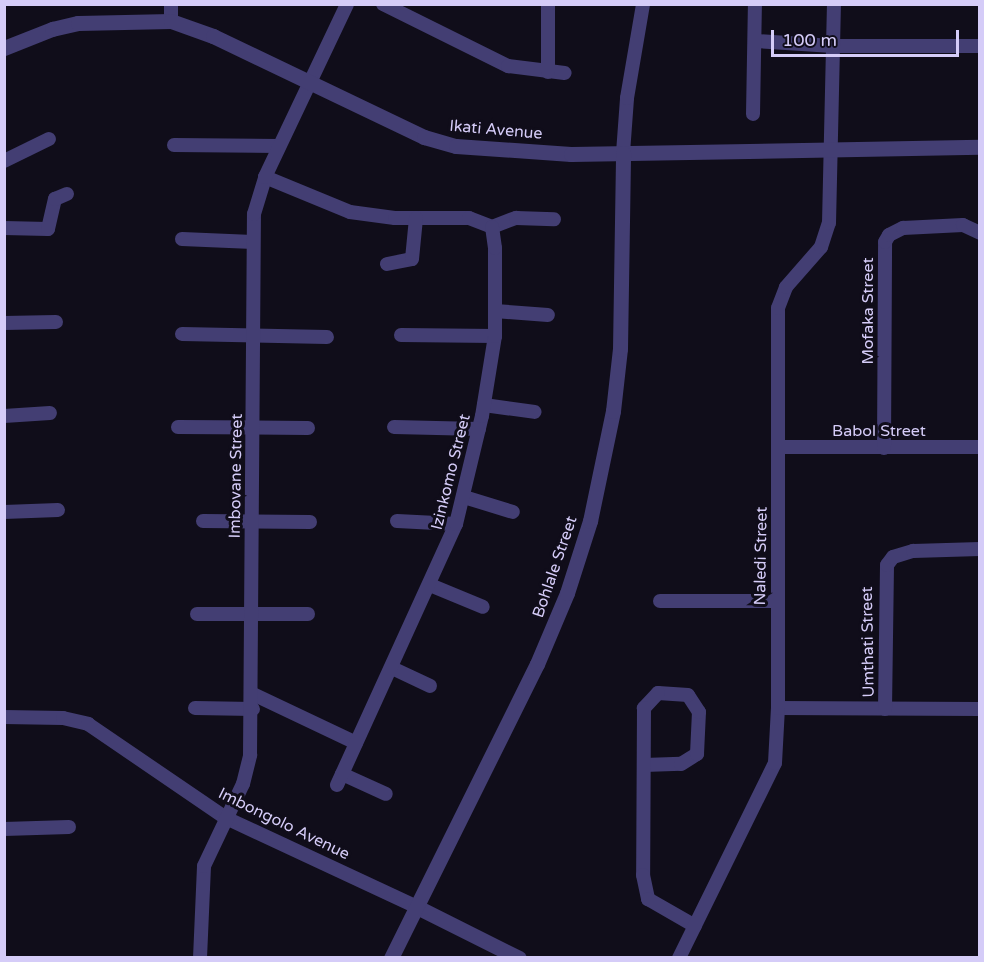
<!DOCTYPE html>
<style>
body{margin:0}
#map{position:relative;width:984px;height:962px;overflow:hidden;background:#100d1a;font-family:"Varela Round",sans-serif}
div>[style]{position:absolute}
.minor>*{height:14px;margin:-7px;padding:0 7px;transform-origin:7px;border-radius:7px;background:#433e73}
.tertiary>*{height:15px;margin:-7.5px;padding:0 7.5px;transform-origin:7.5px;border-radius:7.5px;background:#433e73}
span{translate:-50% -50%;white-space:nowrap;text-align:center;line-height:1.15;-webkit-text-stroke:6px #100d1a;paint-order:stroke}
.street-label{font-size:16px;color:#d5ccf8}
.frame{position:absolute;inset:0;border:6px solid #d5ccf8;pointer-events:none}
.scale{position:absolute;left:771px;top:30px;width:188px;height:27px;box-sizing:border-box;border:3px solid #d5ccf8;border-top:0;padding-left:8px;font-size:18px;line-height:21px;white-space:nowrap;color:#d5ccf8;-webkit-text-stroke:4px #100d1a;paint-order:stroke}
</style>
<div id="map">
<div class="minor">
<i style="left:383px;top:4px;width:140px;rotate:26.4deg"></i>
<i style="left:508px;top:66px;width:57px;rotate:7deg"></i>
<i style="left:171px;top:21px;width:17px;rotate:-90deg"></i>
<i style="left:756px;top:41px;width:77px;rotate:3.7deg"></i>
<i style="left:833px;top:46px;width:147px"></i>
<i style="left:548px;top:72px;width:68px;rotate:-90deg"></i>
<i style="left:753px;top:114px;width:110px;rotate:-89deg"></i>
<i style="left:174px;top:145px;width:105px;rotate:0.5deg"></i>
<i style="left:623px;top:153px;width:55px;rotate:-85.8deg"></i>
<i style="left:627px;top:98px;width:95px;rotate:-80.3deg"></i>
<i style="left:4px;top:161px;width:50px;rotate:-26.1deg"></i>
<i style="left:265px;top:177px;width:92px;rotate:22.4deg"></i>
<i style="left:350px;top:212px;width:45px;rotate:7.6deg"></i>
<i style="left:395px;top:218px;width:74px"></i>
<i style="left:469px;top:218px;width:25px;rotate:21deg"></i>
<i style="left:492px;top:227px;width:26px;rotate:-21deg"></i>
<i style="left:516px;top:218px;width:38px;rotate:2deg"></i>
<i style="left:4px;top:228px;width:44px;rotate:1.3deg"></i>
<i style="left:48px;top:229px;width:31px;rotate:-77deg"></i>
<i style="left:55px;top:199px;width:13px;rotate:-23deg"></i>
<i style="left:182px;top:239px;width:71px;rotate:2.4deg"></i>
<i style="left:387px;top:264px;width:25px;rotate:-11deg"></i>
<i style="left:412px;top:259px;width:41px;rotate:-84.4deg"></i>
<i style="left:495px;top:311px;width:53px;rotate:4.3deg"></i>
<i style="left:4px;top:323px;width:52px;rotate:-1.1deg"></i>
<i style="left:182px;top:334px;width:145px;rotate:1.2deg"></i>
<i style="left:401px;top:335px;width:94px;rotate:0.6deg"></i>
<i style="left:484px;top:405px;width:51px;rotate:7.8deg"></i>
<i style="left:4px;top:416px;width:46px;rotate:-3.7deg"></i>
<i style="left:178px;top:427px;width:130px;rotate:0.4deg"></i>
<i style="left:394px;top:427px;width:85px;rotate:1.3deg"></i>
<i style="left:779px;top:447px;width:201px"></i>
<i style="left:884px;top:448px;width:206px;rotate:-89.7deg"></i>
<i style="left:885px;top:242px;width:8px;rotate:-60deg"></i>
<i style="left:889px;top:235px;width:16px;rotate:-27deg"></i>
<i style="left:903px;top:228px;width:60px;rotate:-2.9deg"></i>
<i style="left:963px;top:225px;width:19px;rotate:25deg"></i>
<i style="left:464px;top:497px;width:51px;rotate:17deg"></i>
<i style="left:4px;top:512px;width:54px;rotate:-2.1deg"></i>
<i style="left:203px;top:521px;width:107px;rotate:0.5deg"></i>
<i style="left:397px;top:521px;width:59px;rotate:2.9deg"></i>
<i style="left:430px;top:585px;width:57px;rotate:22.5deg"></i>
<i style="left:660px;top:601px;width:117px"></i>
<i style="left:197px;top:614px;width:111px"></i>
<i style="left:392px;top:668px;width:42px;rotate:25.3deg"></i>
<i style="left:253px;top:694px;width:114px;rotate:25.4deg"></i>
<i style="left:195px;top:708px;width:58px;rotate:1deg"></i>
<i style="left:778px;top:708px;width:202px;rotate:0.3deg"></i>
<i style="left:885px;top:709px;width:144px;rotate:-89.2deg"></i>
<i style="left:887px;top:565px;width:10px;rotate:-53deg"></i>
<i style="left:893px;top:557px;width:21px;rotate:-17deg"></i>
<i style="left:913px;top:551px;width:67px;rotate:-1.7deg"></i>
<i style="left:4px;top:717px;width:59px;rotate:1deg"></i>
<i style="left:63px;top:718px;width:26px;rotate:13deg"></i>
<i style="left:88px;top:724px;width:167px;rotate:34.3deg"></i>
<i style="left:226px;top:818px;width:211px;rotate:25deg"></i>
<i style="left:644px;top:765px;width:37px;rotate:-2deg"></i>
<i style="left:681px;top:764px;width:19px;rotate:-32deg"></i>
<i style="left:697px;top:754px;width:42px;rotate:-87.3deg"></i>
<i style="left:699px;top:712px;width:20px;rotate:-123deg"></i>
<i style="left:688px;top:695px;width:30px;rotate:-176deg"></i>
<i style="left:658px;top:693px;width:21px;rotate:133deg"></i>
<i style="left:644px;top:708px;width:167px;rotate:90.3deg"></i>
<i style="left:643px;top:875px;width:25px;rotate:78deg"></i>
<i style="left:648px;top:899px;width:54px;rotate:29.9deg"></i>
<i style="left:342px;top:774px;width:48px;rotate:24.4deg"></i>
<i style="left:337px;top:785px;width:287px;rotate:-65.5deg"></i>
<i style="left:456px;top:524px;width:111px;rotate:-76.5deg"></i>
<i style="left:482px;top:416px;width:81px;rotate:-80.8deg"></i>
<i style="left:495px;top:336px;width:88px;rotate:-90deg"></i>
<i style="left:495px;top:248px;width:21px;rotate:-98deg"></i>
<i style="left:4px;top:829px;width:65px;rotate:-1.8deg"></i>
<i style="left:200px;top:958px;width:92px;rotate:-87.5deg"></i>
<i style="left:204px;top:866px;width:91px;rotate:-64.6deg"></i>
<i style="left:243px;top:784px;width:30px;rotate:-76deg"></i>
<i style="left:250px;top:755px;width:541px;rotate:-89.58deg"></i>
<i style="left:254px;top:214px;width:39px;rotate:-73deg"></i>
<i style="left:265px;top:177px;width:191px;rotate:-64.6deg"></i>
<i style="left:679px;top:958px;width:217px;rotate:-63.8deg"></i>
<i style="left:775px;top:763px;width:55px;rotate:-86.9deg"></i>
<i style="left:778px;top:708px;width:400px;rotate:-90deg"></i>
<i style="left:778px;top:308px;width:22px;rotate:-69deg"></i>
<i style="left:786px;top:287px;width:53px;rotate:-48.8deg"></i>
<i style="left:821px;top:247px;width:25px;rotate:-72deg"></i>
<i style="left:829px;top:223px;width:219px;rotate:-88.7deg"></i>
</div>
<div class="tertiary">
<i style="left:4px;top:48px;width:52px;rotate:-21.6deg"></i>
<i style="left:52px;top:29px;width:27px;rotate:-13deg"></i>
<i style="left:78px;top:23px;width:93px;rotate:-1.2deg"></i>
<i style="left:171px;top:21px;width:45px;rotate:19.7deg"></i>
<i style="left:213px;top:36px;width:234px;rotate:25.6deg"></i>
<i style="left:424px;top:137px;width:33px;rotate:16deg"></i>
<i style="left:456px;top:146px;width:115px;rotate:4deg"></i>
<i style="left:571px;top:154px;width:409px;rotate:-1deg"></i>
<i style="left:417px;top:907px;width:114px;rotate:26.6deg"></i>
<i style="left:391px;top:958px;width:328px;rotate:-63.6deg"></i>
<i style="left:537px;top:664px;width:77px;rotate:-67.1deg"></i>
<i style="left:567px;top:593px;width:76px;rotate:-72.3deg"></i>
<i style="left:590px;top:521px;width:112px;rotate:-78.2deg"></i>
<i style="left:613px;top:411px;width:62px;rotate:-83.6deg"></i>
<i style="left:620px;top:349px;width:196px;rotate:-89.1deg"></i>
</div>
<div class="street-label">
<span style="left:496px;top:130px;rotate:5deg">Ikati Avenue</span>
<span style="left:868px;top:311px;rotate:-90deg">Mofaka Street</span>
<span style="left:879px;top:431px">Babol Street</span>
<span style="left:451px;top:472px;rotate:-76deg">Izinkomo Street</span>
<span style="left:236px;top:476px;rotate:-89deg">Imbovane Street</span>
<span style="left:761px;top:556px;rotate:-89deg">Naledi Street</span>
<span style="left:555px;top:567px;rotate:-71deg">Bohlale Street</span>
<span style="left:868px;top:642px;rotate:-91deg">Umthati Street</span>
<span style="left:284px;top:824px;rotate:26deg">Imbongolo Avenue</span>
</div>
<div class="frame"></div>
<div class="scale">100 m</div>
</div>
